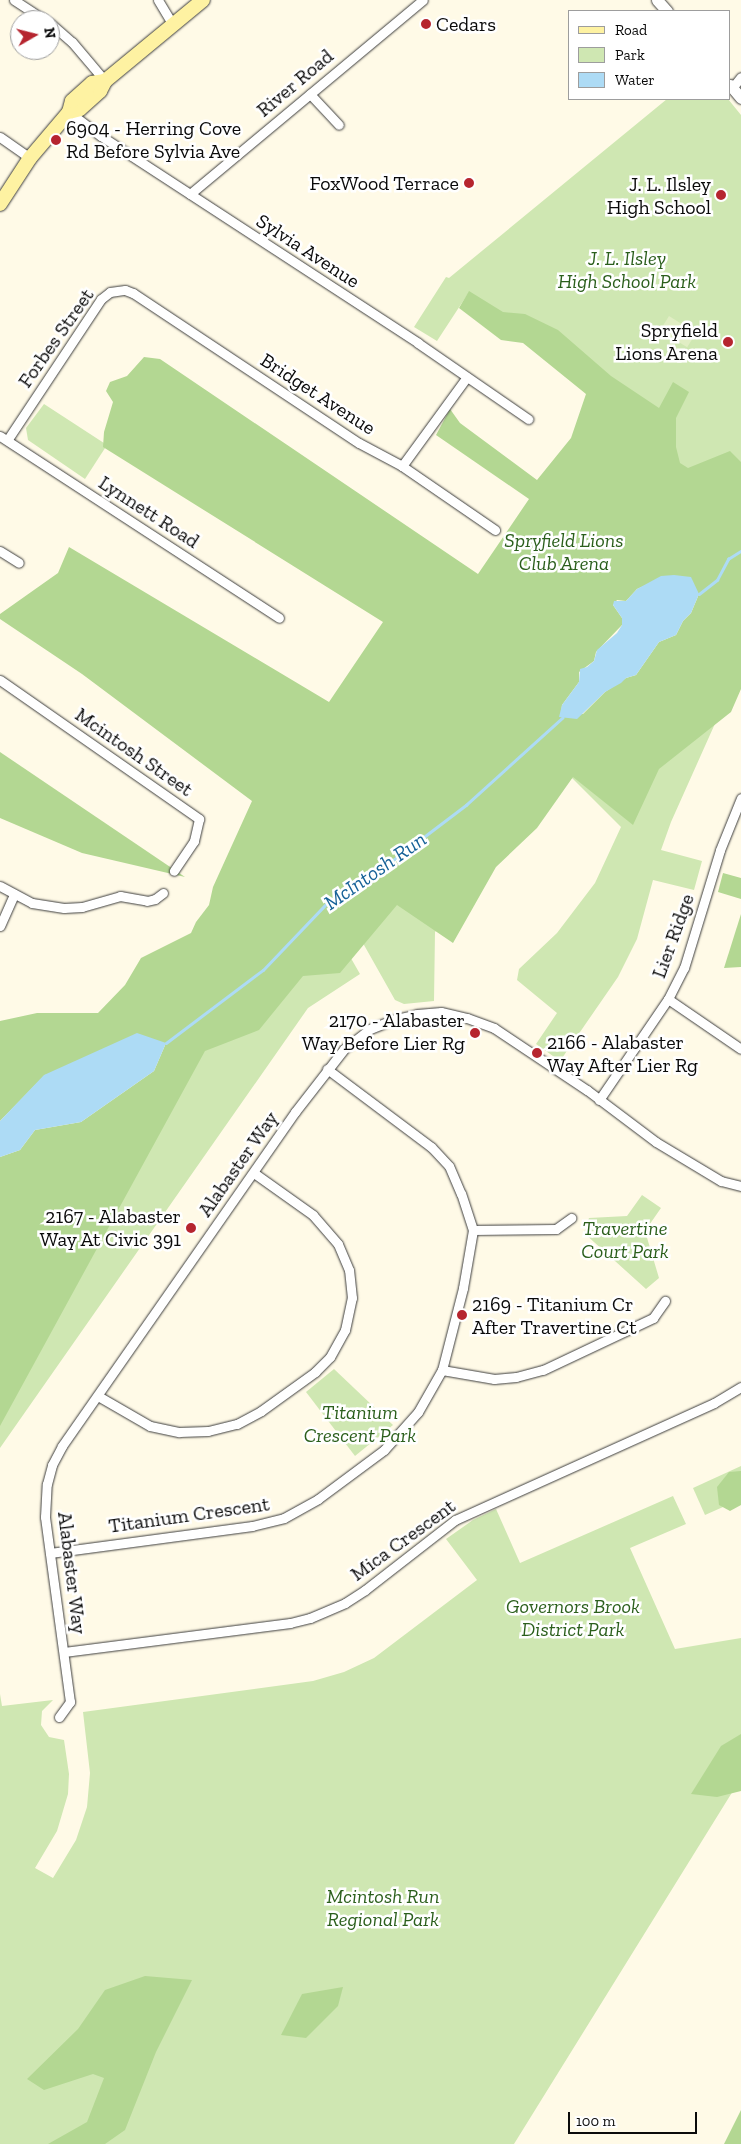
<!DOCTYPE html>
<style>
body{margin:0}
#map{position:relative;width:741px;height:2144px;overflow:hidden;background:#fffae7;font-family:"Zilla Slab",serif}
div>[style]{position:absolute}
.green>*{inset:0;background:#cfe7b2}
.forest>*{inset:0;background:#b3d792}
.pitch>*{inset:0;background:#e1eec4;transform-origin:0 0}
.water>*{inset:0;background:#addbf5}
.stream>*{height:2.5px;margin:-1.25px;padding:0 1.25px;transform-origin:1.25px;border-radius:1.25px;background:#addbf5}
.roads{filter:drop-shadow(0 0 1px #3d3d3d) drop-shadow(0 0 1px #3d3d3d)}
.minor>*{height:9px;margin:-4.5px;padding:0 4.5px;transform-origin:4.5px;border-radius:4.5px;background:#fff}
.tertiary>*{height:11px;margin:-5.5px;padding:0 5.5px;transform-origin:5.5px;border-radius:5.5px;background:#fff}
.secondary>*{height:14px;margin:-7px;padding:0 7px;transform-origin:7px;border-radius:7px;background:#fef2a2}
.dots>*{width:14px;height:14px;translate:-50% -50%;box-sizing:border-box;border:2px solid #fff;border-radius:50%}
span{translate:-50% -50%;white-space:nowrap;text-align:center;line-height:1.15;-webkit-text-stroke:5px #fff;paint-order:stroke}
.poi-label{font-size:20px;color:#0a0a0a}
.left{translate:0 -50%;text-align:left}
.right{translate:-100% -50%;text-align:right}
.street-label{font-size:20px;color:#0a0a0a}
.park-label{font-size:20px;color:#2b5f1c;font-style:italic}
.water-label{font-size:21px;color:#176298;font-style:italic}
.legend{position:absolute;left:568px;top:10px;width:162px;height:90px;box-sizing:border-box;background:#fff;border:1px solid #9d9d9d;margin:0;padding:6px 9px;list-style:none;font-size:15px;color:#0a0a0a}
.legend li{display:flex;align-items:center;gap:10px;height:25px}
.legend b{width:25px;border:1px solid #9d9d9d}
.north{position:absolute;left:10px;top:10px;width:50px;height:50px;box-sizing:border-box;background:#fff;border:1px solid #9d9d9d;border-radius:50%;rotate:82deg;font-size:14px;font-weight:700;line-height:20px;text-align:center;color:#0a0a0a}
.north::after{content:'';display:block;margin:auto;width:18px;height:22px;background:#b6252f;clip-path:polygon(50% 0,100% 100%,50% 72%,0 100%)}
.scale{position:absolute;left:568px;top:2112px;width:129px;height:22px;box-sizing:border-box;border:2px solid #0a0a0a;border-top:0;padding-left:6px;font-size:15px;line-height:18px;white-space:nowrap;color:#0a0a0a;-webkit-text-stroke:4px #fff;paint-order:stroke}
</style>
<div id="map">
<div class="green">
<i style="clip-path:polygon(667px 99px,728px 99px,741px 115px,741px 522px,534px 497px,612px 387px,469px 292px,437px 341px,414px 327px,446px 277px,449px 278px)"></i>
<i style="clip-path:polygon(44px 404px,107px 445px,85px 479px,28px 440px,26px 428px)"></i>
<i style="clip-path:polygon(739px 670px,671px 822px,661px 850px,702px 861px,694px 890px,653px 880px,637px 939px,618px 977px,560px 1061px,536px 1044px,557px 1013px,517px 980px,519px 969px,557px 933px,595px 883px,621px 827px,572px 778px,435px 932px,434px 1001px,404px 1004px,395px 1000px,355px 929px,351px 885px)"></i>
<i style="clip-path:polygon(348px 953px,360px 974px,308px 1008px,0 1448px,0 1378px,233px 990px)"></i>
<i style="clip-path:polygon(642px 1195px,661px 1208px,645px 1231px,659px 1278px,646px 1289px,584px 1233px,589px 1218px,627px 1216px)"></i>
<i style="clip-path:polygon(334px 1369px,393px 1425px,355px 1456px,306px 1392px)"></i>
<i style="clip-path:polygon(741px 1466px,741px 1499px,705px 1515px,693px 1488px)"></i>
<i style="clip-path:polygon(673px 1496px,686px 1524px,630px 1548px,675px 1649px,741px 1638px,741px 1778px,514px 2144px,0 2144px,0 1694px,2px 1706px,53px 1700px,42px 1711px,41px 1725px,49px 1737px,64px 1740px,69px 1774px,68px 1794px,57px 1831px,35px 1868px,53px 1878px,76px 1840px,87px 1807px,90px 1773px,83px 1712px,313px 1681px,344px 1672px,374px 1658px,477px 1580px,446px 1539px,473px 1520px,496px 1509px,520px 1563px)"></i>
</div>
<div class="forest">
<i style="clip-path:polygon(evenodd,469px 291px,503px 312px,525px 314px,558px 330px,611px 376px,659px 408px,673px 382px,689px 392px,676px 418px,676px 447px,680px 463px,688px 468px,730px 451px,741px 462px,741px 689px,731px 712px,659px 769px,633px 825px,573px 777px,537px 828px,496px 867px,453px 943px,397px 905px,340px 973px,303px 976px,259px 1030px,205px 1051px,0 1426px,0 1157px,20px 1150px,35px 1130px,81px 1122px,154px 1071px,166px 1043px,45px 1075px,0 1121px,0 1021px,37px 1013px,98px 1013px,125px 985px,141px 958px,191px 933px,196px 922px,209px 905px,213px 887px,252px 801px,82px 674px,0 619px,0 614px,58px 573px,69px 547px,329px 702px,383px 622px,103px 447px,104px 432px,113px 402px,106px 391px,110px 382px,127px 376px,144px 357px,160px 359px,478px 574px,529px 499px,436px 435px,450px 409px,460px 423px,537px 480px,571px 438px,586px 394px,523px 343px,501px 340px,459px 308px,469px 291px,646px 585px,699px 594px,691px 613px,683px 621px,676px 635px,659px 642px,636px 675px,626px 678px,605px 692px,583px 714px,561px 715px,562px 705px,579px 682px,579px 672px,594px 661px,596px 652px,622px 625px,622px 618px,613px 605px,617px 600px,626px 601px,637px 589px,646px 585px)"></i>
<i style="clip-path:polygon(0 752px,185px 877px,82px 853px,0 818px)"></i>
<i style="clip-path:polygon(723px 873px,741px 878px,741px 899px,718px 892px)"></i>
<i style="clip-path:polygon(741px 914px,741px 967px,724px 968px)"></i>
<i style="clip-path:polygon(741px 1471px,741px 1505px,730px 1511px,719px 1505px,717px 1487px,729px 1472px)"></i>
<i style="clip-path:polygon(741px 1734px,741px 1791px,717px 1797px,691px 1794px,721px 1746px)"></i>
<i style="clip-path:polygon(145px 1976px,192px 1980px,156px 2052px,125px 2130px,105px 2144px,48px 2144px,87px 2122px,104px 2078px,93px 2074px,44px 2090px,27px 2079px,78px 2029px,105px 1990px)"></i>
<i style="clip-path:polygon(343px 1987px,338px 2006px,306px 2038px,281px 2035px,302px 1994px)"></i>
<i style="clip-path:polygon(741px 2110px,741px 2144px,724px 2144px)"></i>
</div>
<div class="pitch">
<i style="left:669px;top:316px;width:32px;height:17px;rotate:32deg"></i>
</div>
<div class="water">
<i style="clip-path:polygon(674px 575px,691px 577px,699px 594px,691px 613px,683px 621px,676px 635px,659px 642px,636px 675px,626px 678px,621px 683px,605px 692px,577px 719px,559px 717px,562px 705px,579px 682px,580px 669px,587px 667px,594px 661px,597px 650px,617px 633px,622px 625px,622px 618px,613px 605px,614px 601px,626px 601px,637px 589px,661px 576px)"></i>
<i style="clip-path:polygon(137px 1033px,166px 1043px,154px 1071px,81px 1122px,35px 1130px,20px 1150px,0 1157px,0 1121px,44px 1075px)"></i>
</div>
<div class="stream">
<i style="left:699px;top:594px;width:23px;rotate:-38deg"></i>
<i style="left:717px;top:580px;width:24px;rotate:-62deg"></i>
<i style="left:728px;top:559px;width:15px;rotate:-32deg"></i>
<i style="left:166px;top:1043px;width:121px;rotate:-37deg"></i>
<i style="left:263px;top:970px;width:95px;rotate:-46.3deg"></i>
<i style="left:329px;top:901px;width:80px;rotate:-32.7deg"></i>
<i style="left:396px;top:858px;width:88px;rotate:-37.1deg"></i>
<i style="left:466px;top:805px;width:130px;rotate:-42.2deg"></i>
</div>
<div class="roads">
<div class="minor">
<i style="left:14px;top:0;width:37px;rotate:33deg"></i>
<i style="left:158px;top:0;width:29px;rotate:59deg"></i>
<i style="left:50px;top:23px;width:29px;rotate:41deg"></i>
<i style="left:72px;top:42px;width:51px;rotate:49.8deg"></i>
<i style="left:732px;top:88px;width:14px;rotate:-51deg"></i>
<i style="left:310px;top:94px;width:42px;rotate:46.9deg"></i>
<i style="left:69px;top:112px;width:40px;rotate:37deg"></i>
<i style="left:101px;top:136px;width:379px;rotate:33.1deg"></i>
<i style="left:418px;top:343px;width:134px;rotate:34.6deg"></i>
<i style="left:0;top:137px;width:37px;rotate:35deg"></i>
<i style="left:190px;top:194px;width:303px;rotate:-39.8deg"></i>
<i style="left:0;top:436px;width:333px;rotate:33.1deg"></i>
<i style="left:8px;top:439px;width:168px;rotate:-56.4deg"></i>
<i style="left:101px;top:299px;width:11px;rotate:-38deg"></i>
<i style="left:110px;top:292px;width:15px;rotate:-8deg"></i>
<i style="left:125px;top:290px;width:9px;rotate:21deg"></i>
<i style="left:133px;top:293px;width:271px;rotate:33.6deg"></i>
<i style="left:359px;top:443px;width:49px;rotate:28.1deg"></i>
<i style="left:402px;top:466px;width:113px;rotate:34.5deg"></i>
<i style="left:402px;top:466px;width:110px;rotate:-53.9deg"></i>
<i style="left:0;top:551px;width:22px;rotate:32deg"></i>
<i style="left:0;top:680px;width:243px;rotate:34.9deg"></i>
<i style="left:199px;top:819px;width:23px;rotate:103deg"></i>
<i style="left:194px;top:841px;width:36px;rotate:124deg"></i>
<i style="left:0;top:886px;width:36px;rotate:28deg"></i>
<i style="left:32px;top:903px;width:32px;rotate:9deg"></i>
<i style="left:64px;top:908px;width:18px;rotate:-3deg"></i>
<i style="left:82px;top:907px;width:40px;rotate:-16deg"></i>
<i style="left:120px;top:896px;width:27px;rotate:10deg"></i>
<i style="left:147px;top:901px;width:8px;rotate:-14deg"></i>
<i style="left:155px;top:899px;width:10px;rotate:-37deg"></i>
<i style="left:0;top:926px;width:34px;rotate:-66deg"></i>
<i style="left:668px;top:999px;width:88px;rotate:34.4deg"></i>
<i style="left:599px;top:1100px;width:122px;rotate:-55.7deg"></i>
<i style="left:668px;top:999px;width:35px;rotate:-63deg"></i>
<i style="left:684px;top:968px;width:123px;rotate:-73deg"></i>
<i style="left:720px;top:850px;width:56px;rotate:-68deg"></i>
<i style="left:473px;top:1230px;width:83px;rotate:-0.7deg"></i>
<i style="left:556px;top:1229px;width:19px;rotate:-36deg"></i>
<i style="left:442px;top:1370px;width:53px;rotate:9.8deg"></i>
<i style="left:494px;top:1379px;width:22px;rotate:-5deg"></i>
<i style="left:516px;top:1377px;width:28px;rotate:-15deg"></i>
<i style="left:543px;top:1370px;width:122px;rotate:-25.3deg"></i>
<i style="left:653px;top:1318px;width:21px;rotate:-55deg"></i>
<i style="left:98px;top:1396px;width:60px;rotate:30deg"></i>
<i style="left:150px;top:1426px;width:30px;rotate:12deg"></i>
<i style="left:179px;top:1432px;width:29px;rotate:-2deg"></i>
<i style="left:208px;top:1431px;width:30px;rotate:-14deg"></i>
<i style="left:237px;top:1424px;width:27px;rotate:-28deg"></i>
<i style="left:261px;top:1411px;width:67px;rotate:-35.8deg"></i>
<i style="left:315px;top:1372px;width:21px;rotate:-45deg"></i>
<i style="left:330px;top:1357px;width:31px;rotate:-61deg"></i>
<i style="left:345px;top:1330px;width:33px;rotate:-78deg"></i>
<i style="left:352px;top:1298px;width:28px;rotate:-96deg"></i>
<i style="left:349px;top:1270px;width:28px;rotate:-113deg"></i>
<i style="left:338px;top:1244px;width:38px;rotate:-131deg"></i>
<i style="left:313px;top:1215px;width:72px;rotate:-144.6deg"></i>
<i style="left:50px;top:1553px;width:204px;rotate:-7.6deg"></i>
<i style="left:252px;top:1526px;width:33px;rotate:-14deg"></i>
<i style="left:284px;top:1518px;width:39px;rotate:-29deg"></i>
<i style="left:318px;top:1499px;width:82px;rotate:-36.6deg"></i>
<i style="left:384px;top:1450px;width:51px;rotate:-48.2deg"></i>
<i style="left:418px;top:1412px;width:48px;rotate:-60.3deg"></i>
<i style="left:442px;top:1370px;width:85px;rotate:-75.6deg"></i>
<i style="left:463px;top:1288px;width:59px;rotate:-80.2deg"></i>
<i style="left:473px;top:1230px;width:38px;rotate:-108deg"></i>
<i style="left:461px;top:1194px;width:30px;rotate:-113deg"></i>
<i style="left:449px;top:1166px;width:26px;rotate:-133deg"></i>
<i style="left:431px;top:1147px;width:130px;rotate:-143.1deg"></i>
<i style="left:64px;top:1652px;width:228px;rotate:-7.3deg"></i>
<i style="left:290px;top:1623px;width:21px;rotate:-14deg"></i>
<i style="left:310px;top:1618px;width:38px;rotate:-23deg"></i>
<i style="left:345px;top:1603px;width:24px;rotate:-33deg"></i>
<i style="left:365px;top:1590px;width:114px;rotate:-37.9deg"></i>
<i style="left:455px;top:1520px;width:284px;rotate:-24.3deg"></i>
<i style="left:714px;top:1403px;width:31px;rotate:-31deg"></i>
<i style="left:59px;top:1717px;width:19px;rotate:-54deg"></i>
<i style="left:70px;top:1702px;width:187px;rotate:-97.7deg"></i>
<i style="left:45px;top:1517px;width:33px;rotate:-87deg"></i>
<i style="left:47px;top:1484px;width:20px;rotate:-75deg"></i>
<i style="left:52px;top:1465px;width:21px;rotate:-62deg"></i>
<i style="left:62px;top:1446px;width:407px;rotate:-55.1deg"></i>
<i style="left:295px;top:1112px;width:80px;rotate:-52.1deg"></i>
<i style="left:344px;top:1049px;width:33px;rotate:-38deg"></i>
<i style="left:370px;top:1029px;width:24px;rotate:-22deg"></i>
<i style="left:392px;top:1020px;width:26px;rotate:-13deg"></i>
<i style="left:417px;top:1014px;width:24px;rotate:-5deg"></i>
<i style="left:441px;top:1012px;width:27px;rotate:13deg"></i>
<i style="left:467px;top:1018px;width:29px;rotate:20deg"></i>
<i style="left:494px;top:1028px;width:112px;rotate:33.7deg"></i>
<i style="left:587px;top:1090px;width:86px;rotate:37deg"></i>
<i style="left:656px;top:1142px;width:76px;rotate:31deg"></i>
<i style="left:721px;top:1181px;width:21px;rotate:14deg"></i>
</div>
<div class="tertiary">
<i style="left:657px;top:0;width:15px;rotate:48deg"></i>
<i style="left:730px;top:85px;width:17px;rotate:50deg"></i>
</div>
<div class="secondary">
<i style="left:69px;top:112px;width:11px;rotate:-15deg"></i>
<i style="left:80px;top:109px;width:27px;rotate:-42deg"></i>
<i style="left:100px;top:91px;width:11px;rotate:-63deg"></i>
<i style="left:105px;top:81px;width:127px;rotate:-39.6deg"></i>
<i style="left:0;top:204px;width:55px;rotate:-56.9deg"></i>
<i style="left:30px;top:158px;width:60px;rotate:-49.7deg"></i>
<i style="left:69px;top:112px;width:11px;rotate:-75deg"></i>
<i style="left:72px;top:101px;width:27px;rotate:-42deg"></i>
<i style="left:92px;top:83px;width:13px;rotate:-9deg"></i>
</div>
</div>
<div class="dots">
<i style="left:426px;top:24px;background:#b6252f"></i>
<i style="left:56px;top:140px;background:#b6252f"></i>
<i style="left:469px;top:183px;background:#b6252f"></i>
<i style="left:721px;top:195px;background:#b6252f"></i>
<i style="left:728px;top:342px;background:#b6252f"></i>
<i style="left:475px;top:1033px;background:#b6252f"></i>
<i style="left:537px;top:1053px;background:#b6252f"></i>
<i style="left:191px;top:1228px;background:#b6252f"></i>
<i style="left:462px;top:1315px;background:#b6252f"></i>
</div>
<div class="poi-label">
<span class="left" style="left:436px;top:24px">Cedars</span>
<span class="left" style="left:66px;top:140px">6904 - Herring Cove<br>Rd Before Sylvia Ave</span>
<span class="right" style="left:459px;top:183px">FoxWood Terrace</span>
<span class="right" style="left:711px;top:196px">J. L. Ilsley<br>High School</span>
<span class="right" style="left:718px;top:342px">Spryfield<br>Lions Arena</span>
<span class="right" style="left:465px;top:1032px">2170 - Alabaster<br>Way Before Lier Rg</span>
<span class="left" style="left:547px;top:1054px">2166 - Alabaster<br>Way After Lier Rg</span>
<span class="right" style="left:181px;top:1228px">2167 - Alabaster<br>Way At Civic 391</span>
<span class="left" style="left:472px;top:1316px">2169 - Titanium Cr<br>After Travertine Ct</span>
</div>
<div class="street-label">
<span style="left:295px;top:83px;rotate:-40deg">River Road</span>
<span style="left:308px;top:251px;rotate:33deg">Sylvia Avenue</span>
<span style="left:56px;top:338px;rotate:-55deg">Forbes Street</span>
<span style="left:318px;top:394px;rotate:33deg">Bridget Avenue</span>
<span style="left:149px;top:512px;rotate:33deg">Lynnett Road</span>
<span style="left:134px;top:752px;rotate:35deg">Mcintosh Street</span>
<span style="left:673px;top:936px;rotate:-70deg">Lier Ridge</span>
<span style="left:238px;top:1164px;rotate:-55deg">Alabaster Way</span>
<span style="left:189px;top:1515px;rotate:-8deg">Titanium Crescent</span>
<span style="left:403px;top:1540px;rotate:-36deg">Mica Crescent</span>
<span style="left:72px;top:1573px;rotate:83deg">Alabaster Way</span>
</div>
<div class="park-label">
<span style="left:627px;top:270px">J. L. Ilsley<br>High School Park</span>
<span style="left:564px;top:552px">Spryfield Lions<br>Club Arena</span>
<span style="left:625px;top:1240px">Travertine<br>Court Park</span>
<span style="left:360px;top:1424px">Titanium<br>Crescent Park</span>
<span style="left:573px;top:1618px">Governors Brook<br>District Park</span>
<span style="left:383px;top:1908px">Mcintosh Run<br>Regional Park</span>
</div>
<div class="water-label">
<span style="left:375px;top:871px;rotate:-35deg">McIntosh Run</span>
</div>
<ul class="legend">
<li><b style="height:6px;background:#fef2a2"></b>Road</li>
<li><b style="height:14px;background:#cfe7b2"></b>Park</li>
<li><b style="height:14px;background:#addbf5"></b>Water</li>
</ul>
<div class="north">N</div>
<div class="scale">100 m</div>
</div>
